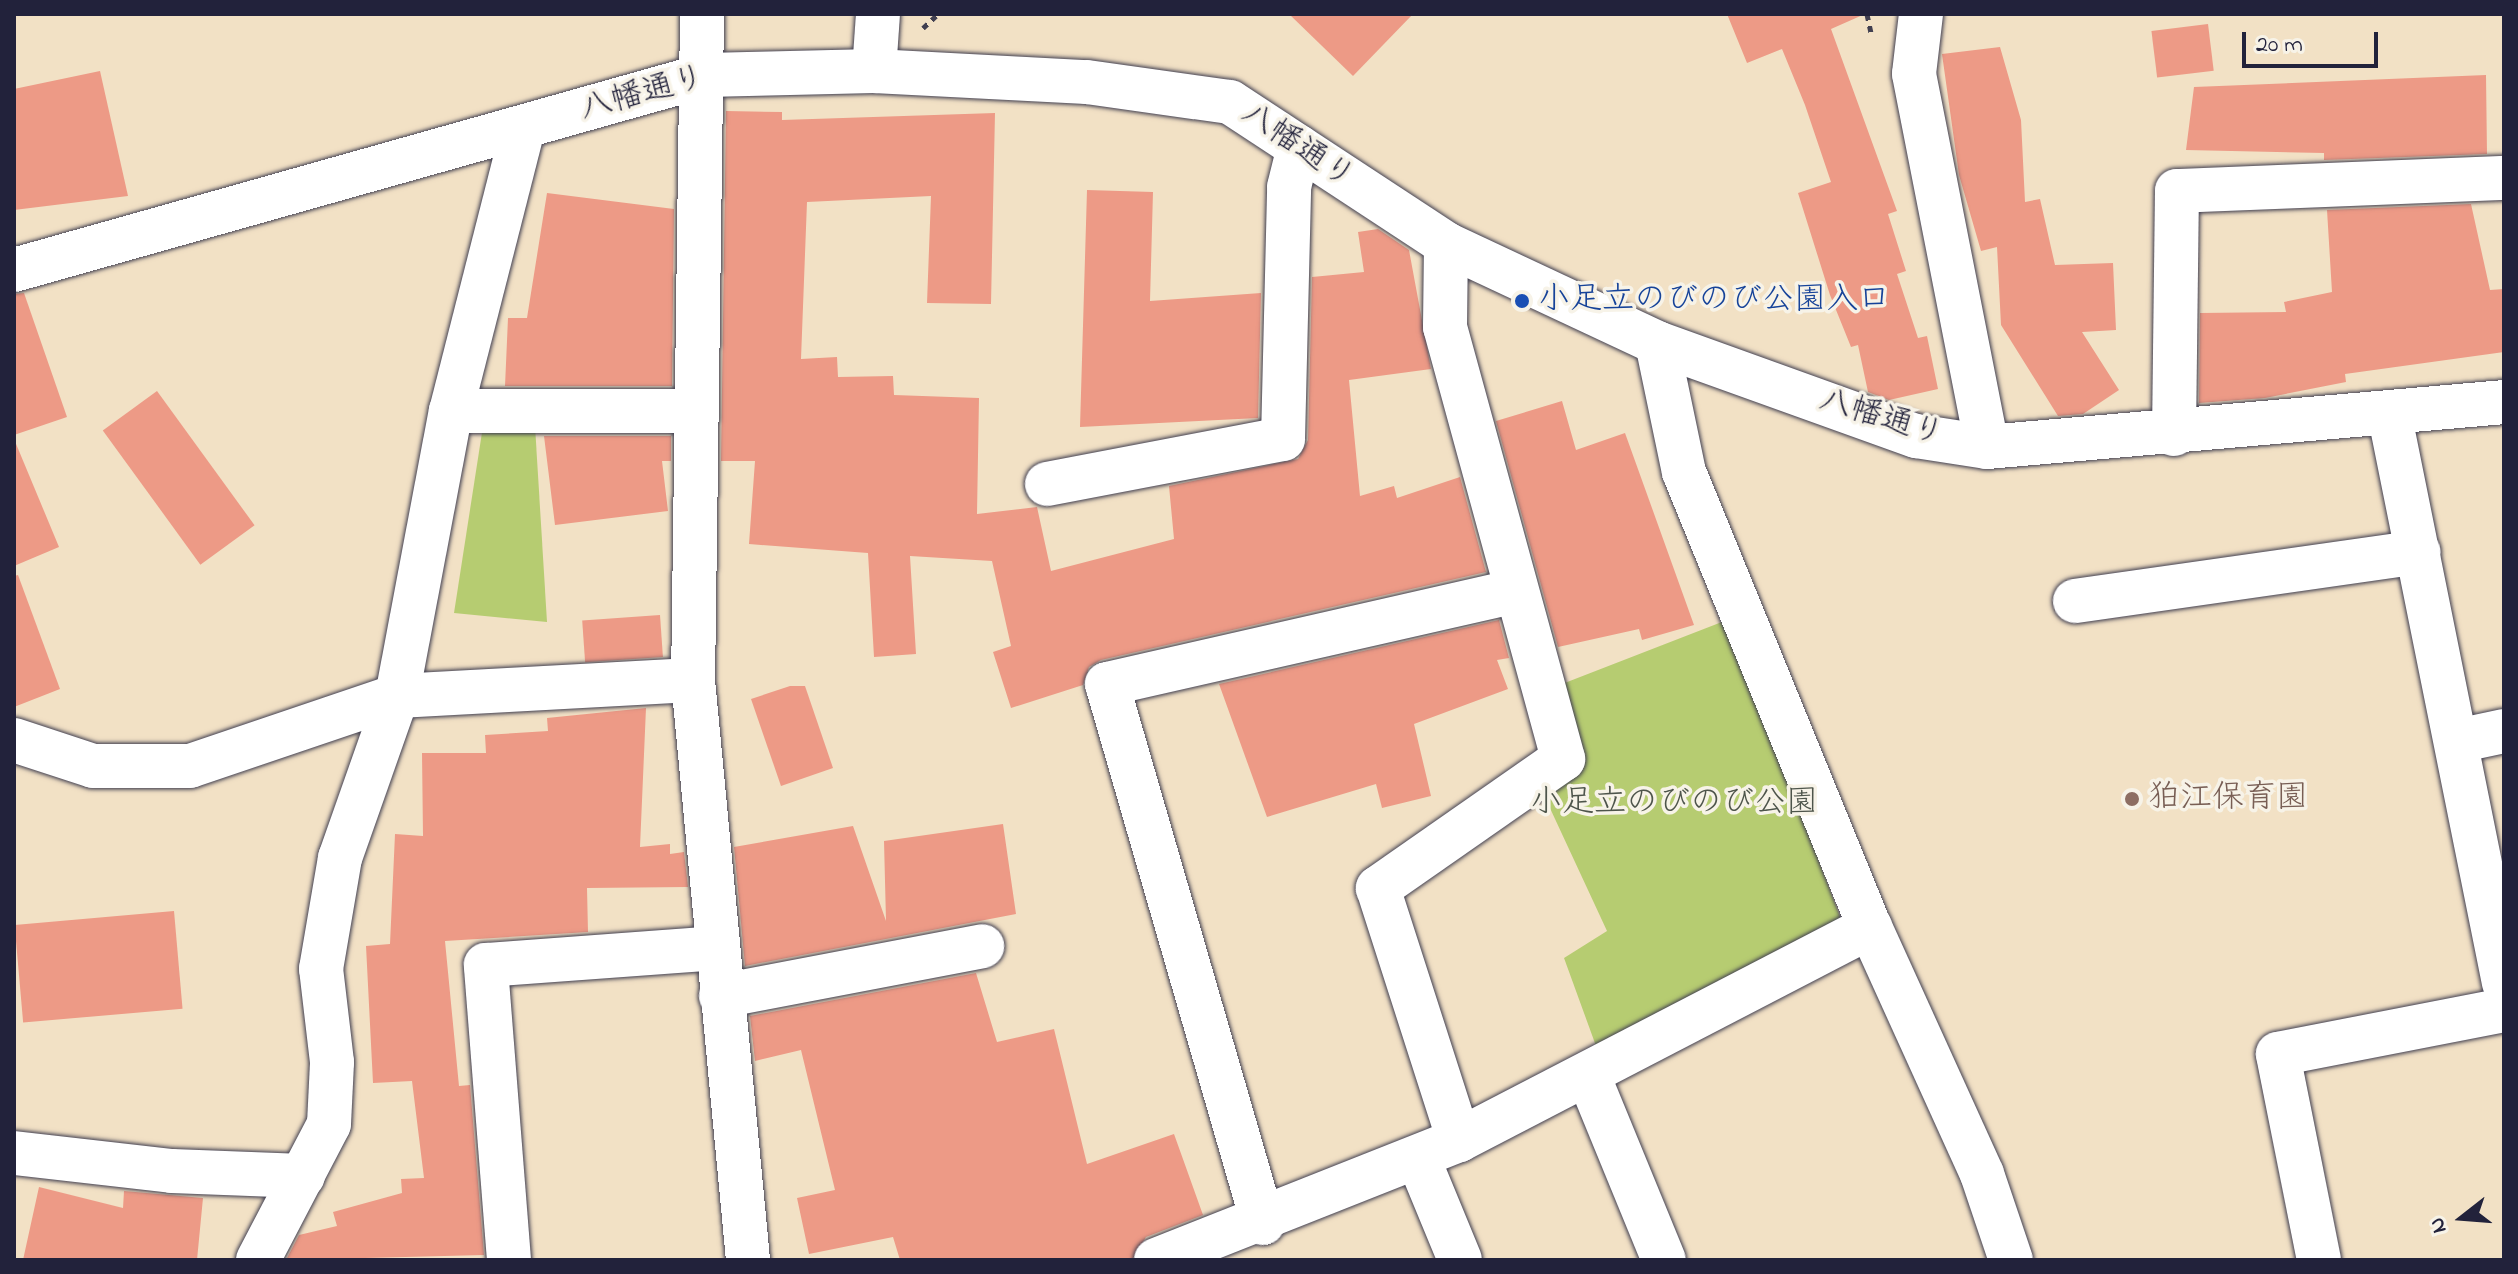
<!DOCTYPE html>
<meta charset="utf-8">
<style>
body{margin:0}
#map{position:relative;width:2518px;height:1274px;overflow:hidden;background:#f2e1c5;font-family:"Indie Flower","Klee One",sans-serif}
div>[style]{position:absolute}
.green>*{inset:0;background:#b6cc71}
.building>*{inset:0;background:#ed9a86;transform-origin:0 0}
.path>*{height:5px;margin-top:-2.5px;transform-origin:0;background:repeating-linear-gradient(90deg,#413f50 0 6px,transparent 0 12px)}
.roads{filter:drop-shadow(0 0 2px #413f50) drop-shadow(0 0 2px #413f50)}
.minor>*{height:44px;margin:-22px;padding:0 22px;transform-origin:22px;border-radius:22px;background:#fff}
.dots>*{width:22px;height:22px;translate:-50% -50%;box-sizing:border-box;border:4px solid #f7f3e8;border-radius:50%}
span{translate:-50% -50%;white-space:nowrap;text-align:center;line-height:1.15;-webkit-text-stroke:7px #f7f3e8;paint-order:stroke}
.street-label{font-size:32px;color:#22223b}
.transit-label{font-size:32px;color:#164399}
.left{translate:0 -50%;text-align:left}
.education-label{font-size:32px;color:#785e54}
.park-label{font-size:32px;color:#4e554b}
.frame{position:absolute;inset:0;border:16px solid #22223b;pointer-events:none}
.north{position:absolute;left:2422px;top:1178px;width:80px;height:80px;-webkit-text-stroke:6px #f7f3e8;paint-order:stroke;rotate:253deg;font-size:22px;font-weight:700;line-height:32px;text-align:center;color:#22223b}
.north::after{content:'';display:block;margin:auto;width:28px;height:36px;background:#22223b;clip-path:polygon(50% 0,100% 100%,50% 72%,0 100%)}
.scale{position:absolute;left:2242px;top:32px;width:136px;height:36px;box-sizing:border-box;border:4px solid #22223b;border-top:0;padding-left:10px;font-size:24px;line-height:28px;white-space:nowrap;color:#22223b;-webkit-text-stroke:6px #f7f3e8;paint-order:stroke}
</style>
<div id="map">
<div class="green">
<i style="clip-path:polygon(483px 426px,535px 426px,547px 622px,454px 613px)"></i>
<i style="clip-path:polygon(1727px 620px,1842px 922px,1600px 1057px,1564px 958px,1607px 931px,1536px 778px,1544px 691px)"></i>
</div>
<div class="building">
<i style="clip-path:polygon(1289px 14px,1413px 14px,1353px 76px)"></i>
<i style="clip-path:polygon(1727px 14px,1865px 14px,1831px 29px,1897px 211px,1888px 214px,1906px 271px,1897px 274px,1918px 338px,1927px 336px,1938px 389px,1889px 400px,1868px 392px,1858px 345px,1851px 347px,1830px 295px,1798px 193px,1831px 182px,1805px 105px,1782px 49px,1747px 63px)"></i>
<i style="left:2208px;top:24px;width:47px;height:57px;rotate:83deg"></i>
<i style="clip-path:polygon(2000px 47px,2021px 120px,2025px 202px,2040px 199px,2055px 265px,2113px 263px,2116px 330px,2082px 332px,2119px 390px,2083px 414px,2058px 416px,2001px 325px,1997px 247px,1981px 251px,1959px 175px,1942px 54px)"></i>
<i style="clip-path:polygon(100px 71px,128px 196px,14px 210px,14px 89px)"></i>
<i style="clip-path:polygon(2486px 75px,2487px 154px,2324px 160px,2324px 153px,2186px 150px,2194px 87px)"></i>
<i style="clip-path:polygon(726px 111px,782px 112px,782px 120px,995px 113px,991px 304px,927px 303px,931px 196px,807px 202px,801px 359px,837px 357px,838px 377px,893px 376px,894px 395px,979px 398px,977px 514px,1037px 507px,1051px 571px,1174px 539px,1169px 486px,1298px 459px,1308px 440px,1312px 277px,1364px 272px,1358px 232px,1378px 229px,1409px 250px,1431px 369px,1349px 380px,1360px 496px,1394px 486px,1397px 498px,1460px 477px,1486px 572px,1101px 660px,1089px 667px,1083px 685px,1011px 708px,993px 652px,1011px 646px,992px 561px,910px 556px,916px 654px,874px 657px,868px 553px,749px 544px,755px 461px,721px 461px)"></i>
<i style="clip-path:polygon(1087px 190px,1153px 192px,1150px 301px,1261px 293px,1258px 418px,1080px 427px)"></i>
<i style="clip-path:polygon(547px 193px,674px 209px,672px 386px,505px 386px,508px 318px,527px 318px)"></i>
<i style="clip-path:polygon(2471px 204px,2490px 290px,2504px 289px,2504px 352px,2345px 374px,2346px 382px,2265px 398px,2199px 403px,2200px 313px,2286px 312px,2284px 302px,2332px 292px,2327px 210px)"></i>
<i style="clip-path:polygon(24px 293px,67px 417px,14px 435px,14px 294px)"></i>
<i style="left:157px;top:391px;width:166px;height:67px;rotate:54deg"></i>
<i style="clip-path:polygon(1562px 401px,1576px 450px,1625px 433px,1694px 625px,1642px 640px,1639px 629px,1558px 647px,1496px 421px)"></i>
<i style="clip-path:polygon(544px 436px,671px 436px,671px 461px,662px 461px,668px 511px,555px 525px)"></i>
<i style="clip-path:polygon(14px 439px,59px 547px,14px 566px)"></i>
<i style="clip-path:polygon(18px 575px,60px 689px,14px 707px,14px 576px)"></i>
<i style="left:660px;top:615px;width:42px;height:78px;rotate:86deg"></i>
<i style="clip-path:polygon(1499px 620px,1509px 658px,1497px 660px,1508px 689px,1414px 724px,1431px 796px,1382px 808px,1376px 784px,1267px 817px,1219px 684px)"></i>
<i style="clip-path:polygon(790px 686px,805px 686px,833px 768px,781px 786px,751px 699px)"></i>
<i style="clip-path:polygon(646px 708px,640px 847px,670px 844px,670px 854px,684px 852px,688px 887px,587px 888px,588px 932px,445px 941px,459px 1086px,470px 1085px,484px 1255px,286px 1260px,299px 1235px,337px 1226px,333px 1212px,402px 1193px,401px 1179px,424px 1178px,412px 1081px,373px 1083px,366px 946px,390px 944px,395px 834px,423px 836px,422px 753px,486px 753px,485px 735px,548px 731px,547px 718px)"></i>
<i style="clip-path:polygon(1003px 824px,1016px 914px,745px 966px,734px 847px,853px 826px,886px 921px,884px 841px)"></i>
<i style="left:174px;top:911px;width:98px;height:160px;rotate:85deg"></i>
<i style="clip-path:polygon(976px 973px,997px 1042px,1054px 1029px,1087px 1164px,1174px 1134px,1203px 1215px,1146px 1237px,1132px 1260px,900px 1260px,893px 1237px,809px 1254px,797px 1198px,835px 1190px,801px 1050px,755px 1061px,750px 1016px)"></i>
<i style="clip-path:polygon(39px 1187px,123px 1208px,124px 1191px,203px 1198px,197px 1260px,23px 1260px)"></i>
</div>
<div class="path">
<i style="left:1867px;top:14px;width:19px;rotate:78deg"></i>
<i style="left:923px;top:28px;width:21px;rotate:-43deg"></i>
</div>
<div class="roads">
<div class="minor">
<i style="left:702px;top:14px;width:666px;rotate:90.77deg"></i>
<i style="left:693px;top:680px;width:583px;rotate:84.58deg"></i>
<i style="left:1921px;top:14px;width:60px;rotate:96.7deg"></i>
<i style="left:1914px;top:74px;width:380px;rotate:78.9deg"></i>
<i style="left:874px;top:71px;width:57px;rotate:-86deg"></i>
<i style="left:1446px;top:244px;width:83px;rotate:90.7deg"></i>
<i style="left:1445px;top:327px;width:448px;rotate:74.7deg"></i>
<i style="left:1563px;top:759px;width:226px;rotate:145.1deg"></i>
<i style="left:1378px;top:888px;width:265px;rotate:72.2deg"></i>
<i style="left:14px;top:270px;width:719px;rotate:-15.74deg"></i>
<i style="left:706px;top:75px;width:168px;rotate:-1.4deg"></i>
<i style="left:874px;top:71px;width:213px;rotate:3deg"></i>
<i style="left:1087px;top:82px;width:144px;rotate:8deg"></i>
<i style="left:1230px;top:102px;width:258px;rotate:33.3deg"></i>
<i style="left:1446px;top:244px;width:233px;rotate:25.1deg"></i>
<i style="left:1657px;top:343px;width:275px;rotate:19.8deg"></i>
<i style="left:1916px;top:436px;width:72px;rotate:8.8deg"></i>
<i style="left:1987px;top:447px;width:519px;rotate:-4.97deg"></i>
<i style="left:1657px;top:343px;width:132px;rotate:78.2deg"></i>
<i style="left:1684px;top:472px;width:492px;rotate:67.8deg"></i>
<i style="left:1870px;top:927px;width:271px;rotate:65.6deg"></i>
<i style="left:1982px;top:1174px;width:91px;rotate:71.4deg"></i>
<i style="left:451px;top:411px;width:244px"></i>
<i style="left:2389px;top:412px;width:582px;rotate:78.61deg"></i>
<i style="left:2174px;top:434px;width:243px;rotate:-89.3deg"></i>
<i style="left:2177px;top:191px;width:327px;rotate:-2.3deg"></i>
<i style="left:1047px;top:484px;width:240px;rotate:-10.8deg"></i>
<i style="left:1283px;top:439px;width:252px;rotate:-88.6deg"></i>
<i style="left:1289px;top:187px;width:41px;rotate:-76deg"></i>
<i style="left:2075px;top:601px;width:347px;rotate:-8.1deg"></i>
<i style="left:14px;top:740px;width:83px;rotate:18.2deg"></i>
<i style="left:93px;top:766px;width:97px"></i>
<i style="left:190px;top:766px;width:219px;rotate:-18.7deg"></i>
<i style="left:397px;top:696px;width:296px;rotate:-3.1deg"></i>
<i style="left:2457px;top:741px;width:48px;rotate:-12deg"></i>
<i style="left:721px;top:996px;width:266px;rotate:-10.8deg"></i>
<i style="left:1588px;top:1075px;width:200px;rotate:67.7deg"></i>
<i style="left:14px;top:1153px;width:159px;rotate:6.5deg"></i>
<i style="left:172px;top:1171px;width:131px;rotate:2.2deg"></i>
<i style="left:1418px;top:1158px;width:110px;rotate:67.6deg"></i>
<i style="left:1263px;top:1223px;width:561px;rotate:-106.14deg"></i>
<i style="left:1107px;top:684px;width:419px;rotate:-12.8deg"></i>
<i style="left:258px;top:1260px;width:153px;rotate:-62.4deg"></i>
<i style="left:329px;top:1124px;width:62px;rotate:-87.2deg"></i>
<i style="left:332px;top:1062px;width:94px;rotate:-96.7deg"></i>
<i style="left:321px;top:969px;width:113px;rotate:-80.3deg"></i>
<i style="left:340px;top:858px;width:172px;rotate:-70.6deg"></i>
<i style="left:397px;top:696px;width:290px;rotate:-79.3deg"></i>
<i style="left:451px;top:411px;width:292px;rotate:-75.7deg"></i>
<i style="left:509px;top:1260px;width:296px;rotate:-94.5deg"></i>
<i style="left:486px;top:965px;width:231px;rotate:-4.2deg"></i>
<i style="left:1156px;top:1260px;width:326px;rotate:-21.6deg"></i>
<i style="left:1459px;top:1140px;width:463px;rotate:-27.4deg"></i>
<i style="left:2319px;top:1260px;width:210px;rotate:-101.3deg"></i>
<i style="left:2278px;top:1054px;width:230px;rotate:-11deg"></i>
</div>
</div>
<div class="dots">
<i style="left:1522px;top:301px;background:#1a4fb4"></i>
<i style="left:2132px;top:799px;background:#8d6e63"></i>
</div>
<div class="street-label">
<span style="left:643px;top:95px;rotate:-15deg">八幡通り</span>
<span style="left:1297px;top:147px;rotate:34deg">八幡通り</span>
<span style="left:1881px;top:419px;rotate:17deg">八幡通り</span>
</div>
<div class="transit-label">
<span class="left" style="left:1538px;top:301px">小足立のびのび公園入口</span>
</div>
<div class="education-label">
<span class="left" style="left:2148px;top:799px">狛江保育園</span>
</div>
<div class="park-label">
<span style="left:1674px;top:804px">小足立のびのび公園</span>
</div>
<div class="frame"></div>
<div class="north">N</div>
<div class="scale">20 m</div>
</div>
